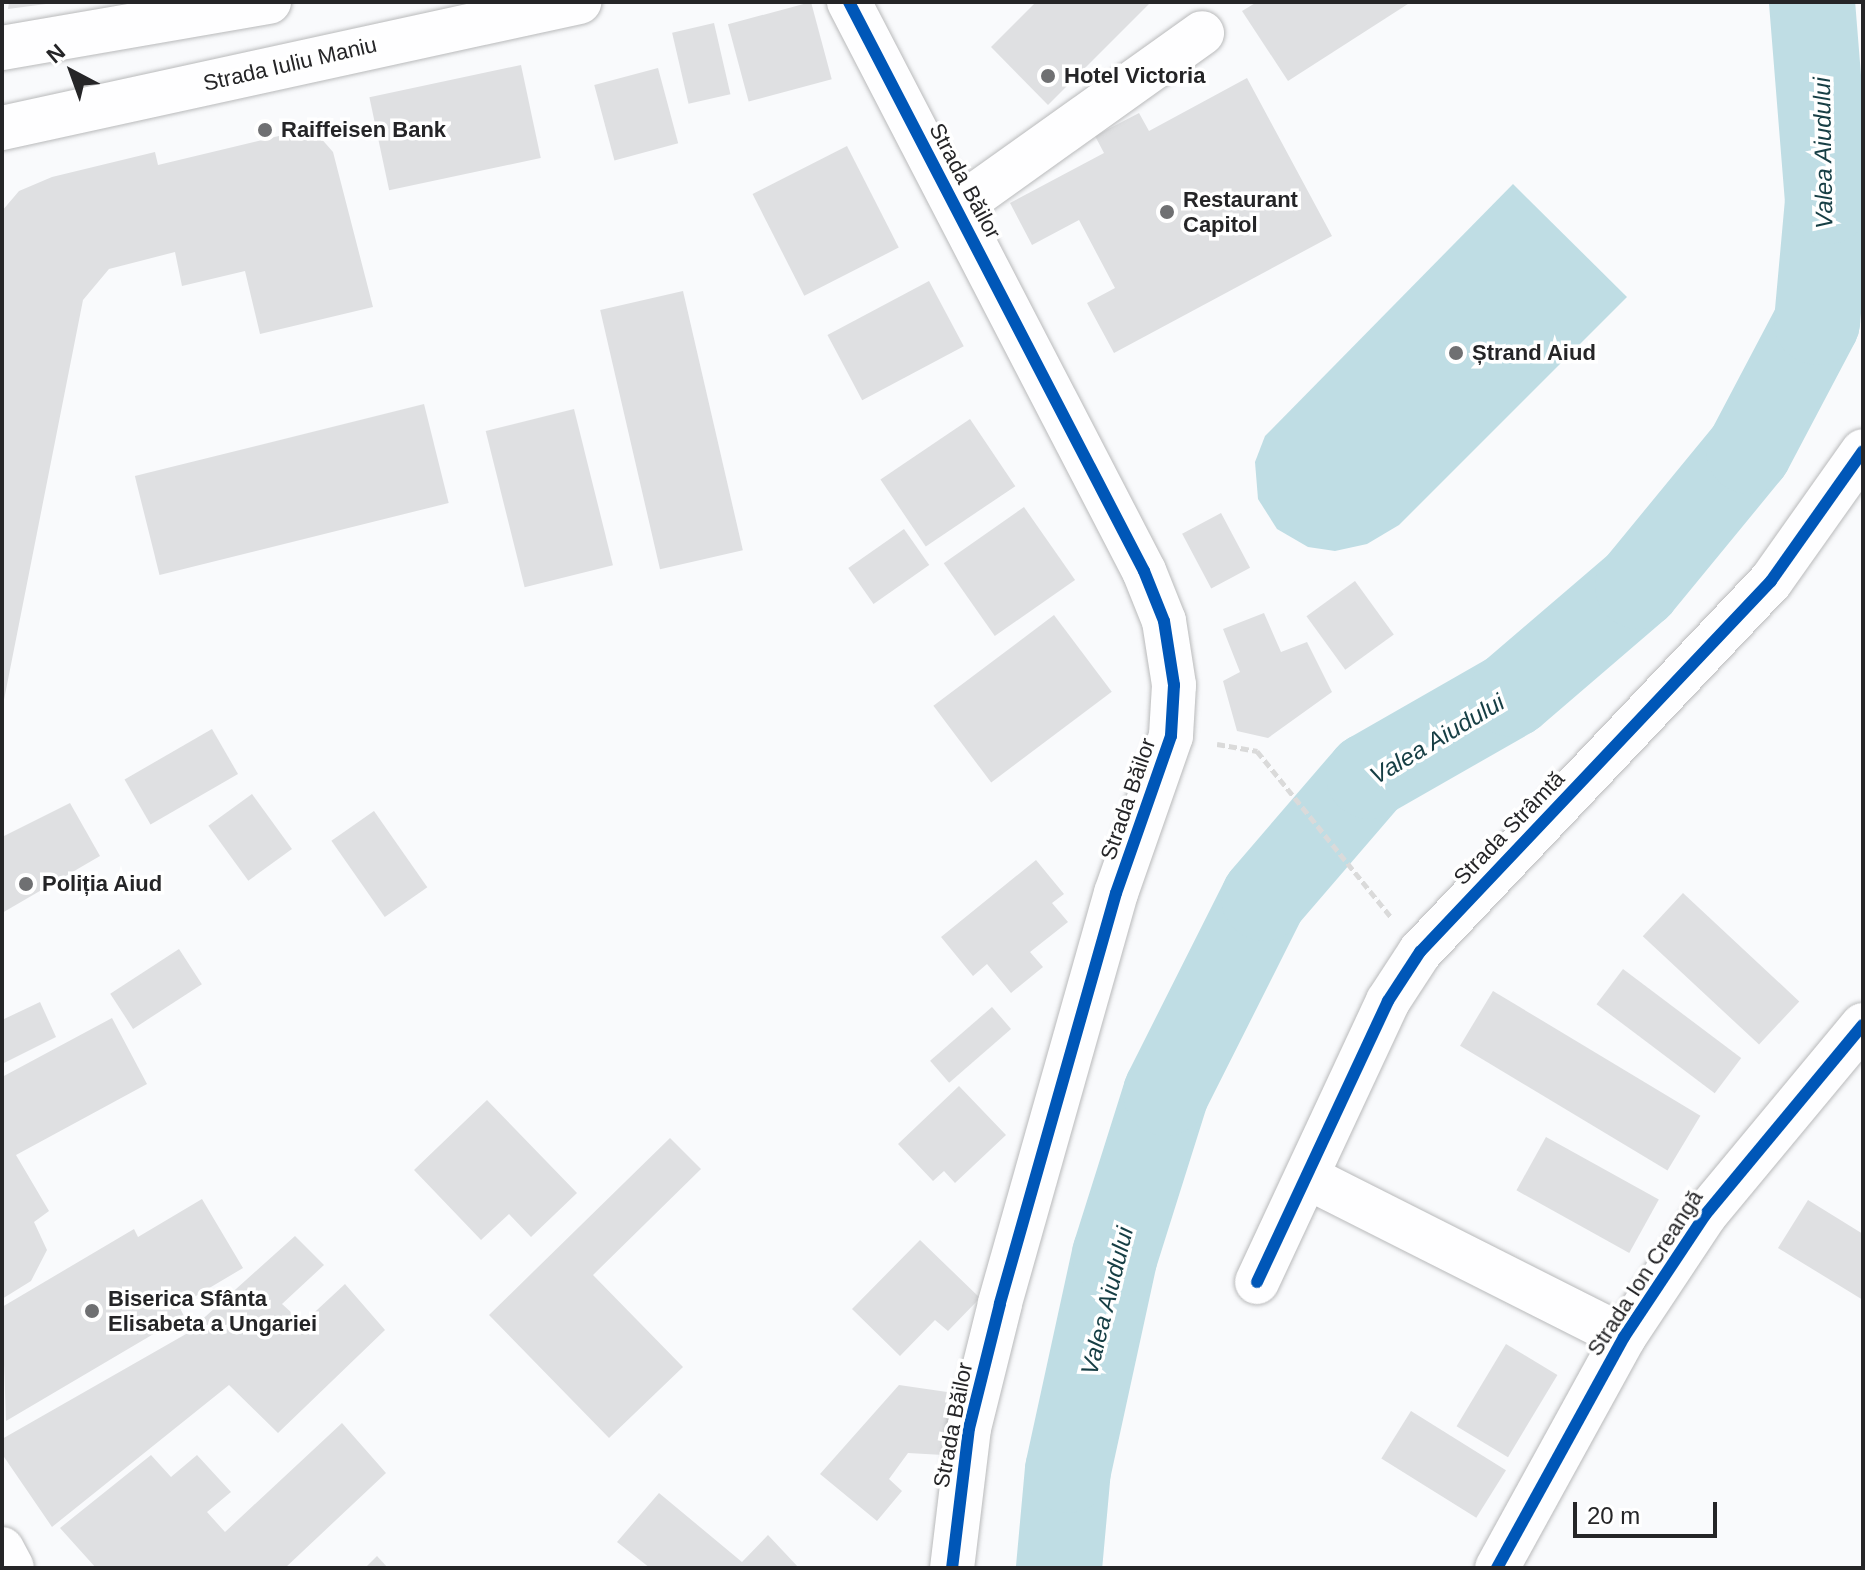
<!DOCTYPE html>
<meta charset="utf-8">
<style>
body{margin:0}
#map{position:relative;width:1865px;height:1570px;overflow:hidden;background:#f9fafc;font-family:Arial,sans-serif}
div>[style]{position:absolute}
.water>*{inset:0;background:#bfdde4}
.river>*{height:86px;margin:-43px;padding:0 43px;transform-origin:43px;border-radius:43px;background:#bfdde4}
.building>*{inset:0;background:#dfe0e2;transform-origin:0 0}
.path>*{height:5px;margin-top:-2.5px;transform-origin:0;background:repeating-linear-gradient(90deg,#dadada 0 8px,transparent 0 12px)}
.roads{filter:drop-shadow(0 0 2px #b9babb) drop-shadow(0 0 2px #b9babb)}
.minor>*{height:44px;margin:-22px;padding:0 22px;transform-origin:22px;border-radius:22px;background:#fefeff}
.cycleway>*{height:12px;margin:-6px;padding:0 6px;transform-origin:6px;border-radius:6px;background:#0057b8}
.dots>*{width:22px;height:22px;translate:-50% -50%;box-sizing:border-box;border:4px solid #fff;border-radius:50%}
span{translate:-50% -50%;white-space:nowrap;text-align:center;line-height:1.15;-webkit-text-stroke:7px #fff;paint-order:stroke}
.street-label{font-size:22px;color:#252527}
.poi-label{font-size:22px;color:#252527;font-weight:700}
.left{translate:0 -50%;text-align:left}
.water-label{font-size:24px;color:#163e44;font-style:italic}
.frame{position:absolute;inset:0;border:4px solid #252527;pointer-events:none}
.north{position:absolute;left:32px;top:32px;width:80px;height:80px;-webkit-text-stroke:6px #fff;paint-order:stroke;rotate:319deg;font-size:22px;font-weight:700;line-height:32px;text-align:center;color:#252527}
.north::after{content:'';display:block;margin:auto;width:28px;height:36px;background:#252527;clip-path:polygon(50% 0,100% 100%,50% 72%,0 100%)}
.scale{position:absolute;left:1573px;top:1502px;width:144px;height:36px;box-sizing:border-box;border:4px solid #252527;border-top:0;padding-left:10px;font-size:24px;line-height:28px;white-space:nowrap;color:#252527;-webkit-text-stroke:6px #fff;paint-order:stroke}
</style>
<div id="map">
<div class="water">
<i style="clip-path:polygon(1513px 184px,1627px 297px,1399px 525px,1367px 544px,1335px 551px,1308px 547px,1277px 529px,1258px 499px,1255px 462px,1265px 436px)"></i>
</div>
<div class="river">
<i style="left:1059px;top:1568px;width:98px;rotate:-84.8deg"></i>
<i style="left:1068px;top:1470px;width:220px;rotate:-77.7deg"></i>
<i style="left:1115px;top:1255px;width:170px;rotate:-72.5deg"></i>
<i style="left:1166px;top:1093px;width:218px;rotate:-63.3deg"></i>
<i style="left:1264px;top:898px;width:161px;rotate:-49.3deg"></i>
<i style="left:1369px;top:776px;width:165px;rotate:-29.8deg"></i>
<i style="left:1512px;top:694px;width:166px;rotate:-40.6deg"></i>
<i style="left:1638px;top:586px;width:175px;rotate:-50.6deg"></i>
<i style="left:1749px;top:451px;width:146px;rotate:-62.2deg"></i>
<i style="left:1817px;top:322px;width:121px;rotate:-84.8deg"></i>
<i style="left:1828px;top:201px;width:200px;rotate:-94.6deg"></i>
</div>
<div class="building">
<i style="clip-path:polygon(9px 2px,46px 2px,46px 4px,8px 9px)"></i>
<i style="left:811px;top:2px;width:80px;height:86px;rotate:75deg"></i>
<i style="clip-path:polygon(1036px 2px,1151px 2px,1048px 105px,991px 47px)"></i>
<i style="clip-path:polygon(1257px 2px,1411px 2px,1288px 81px,1242px 11px)"></i>
<i style="left:714px;top:23px;width:73px;height:43px;rotate:77deg"></i>
<i style="left:521px;top:65px;width:95px;height:155px;rotate:78deg"></i>
<i style="left:658px;top:68px;width:78px;height:66px;rotate:75deg"></i>
<i style="clip-path:polygon(1247px 78px,1332px 236px,1114px 353px,1087px 303px,1115px 288px,1079px 220px,1032px 245px,1010px 203px,1104px 153px,1095px 136px,1139px 113px,1149px 131px)"></i>
<i style="clip-path:polygon(287px 134px,319px 136px,333px 152px,373px 307px,260px 334px,245px 271px,182px 286px,175px 252px,109px 269px,83px 300px,2px 710px,2px 211px,19px 191px,52px 177px,155px 152px,158px 165px)"></i>
<i style="left:847px;top:146px;width:114px;height:106px;rotate:63deg"></i>
<i style="left:929px;top:281px;width:74px;height:115px;rotate:62deg"></i>
<i style="left:683px;top:291px;width:266px;height:85px;rotate:77deg"></i>
<i style="left:424px;top:404px;width:102px;height:298px;rotate:76deg"></i>
<i style="left:574px;top:409px;width:161px;height:91px;rotate:76deg"></i>
<i style="left:970px;top:419px;width:81px;height:108px;rotate:56deg"></i>
<i style="left:1024px;top:507px;width:89px;height:98px;rotate:55deg"></i>
<i style="left:1221px;top:513px;width:62px;height:44px;rotate:62deg"></i>
<i style="left:904px;top:529px;width:44px;height:68px;rotate:55deg"></i>
<i style="left:1355px;top:581px;width:66px;height:60px;rotate:54deg"></i>
<i style="clip-path:polygon(1264px 613px,1281px 652px,1307px 642px,1332px 692px,1268px 738px,1237px 731px,1223px 681px,1240px 672px,1223px 629px)"></i>
<i style="left:1054px;top:615px;width:96px;height:151px;rotate:53deg"></i>
<i style="left:212px;top:729px;width:52px;height:101px;rotate:60deg"></i>
<i style="left:252px;top:794px;width:68px;height:54px;rotate:54deg"></i>
<i style="clip-path:polygon(70px 803px,100px 856px,2px 913px,2px 837px)"></i>
<i style="left:374px;top:811px;width:93px;height:52px;rotate:55deg"></i>
<i style="clip-path:polygon(1036px 860px,1064px 894px,1052px 903px,1068px 922px,1030px 952px,1043px 967px,1011px 993px,987px 964px,973px 976px,941px 937px)"></i>
<i style="left:1683px;top:893px;width:159px;height:59px;rotate:43deg"></i>
<i style="left:179px;top:949px;width:42px;height:82px;rotate:57deg"></i>
<i style="left:1623px;top:969px;width:148px;height:44px;rotate:37deg"></i>
<i style="left:1493px;top:991px;width:242px;height:64px;rotate:31deg"></i>
<i style="clip-path:polygon(40px 1002px,56px 1037px,2px 1064px,2px 1020px)"></i>
<i style="left:992px;top:1007px;width:29px;height:82px;rotate:49deg"></i>
<i style="clip-path:polygon(112px 1018px,147px 1084px,16px 1155px,49px 1211px,34px 1222px,47px 1250px,31px 1281px,2px 1299px,2px 1077px)"></i>
<i style="clip-path:polygon(959px 1086px,1006px 1135px,955px 1183px,944px 1171px,933px 1181px,898px 1144px)"></i>
<i style="clip-path:polygon(487px 1100px,577px 1193px,531px 1237px,509px 1214px,481px 1240px,414px 1170px)"></i>
<i style="left:1546px;top:1137px;width:129px;height:61px;rotate:29deg"></i>
<i style="clip-path:polygon(670px 1138px,701px 1169px,593px 1275px,683px 1367px,609px 1438px,489px 1315px)"></i>
<i style="clip-path:polygon(202px 1199px,243px 1268px,179px 1306px,184px 1316px,6px 1421px,2px 1307px,134px 1229px,138px 1237px)"></i>
<i style="clip-path:polygon(1808px 1200px,1863px 1234px,1863px 1300px,1778px 1248px)"></i>
<i style="clip-path:polygon(295px 1236px,324px 1265px,282px 1304px,303px 1323px,345px 1284px,385px 1330px,278px 1433px,229px 1385px,52px 1527px,2px 1454px,2px 1439px,186px 1334px)"></i>
<i style="clip-path:polygon(920px 1240px,980px 1298px,948px 1331px,935px 1320px,900px 1356px,852px 1309px)"></i>
<i style="left:1506px;top:1344px;width:60px;height:96px;rotate:31deg"></i>
<i style="clip-path:polygon(899px 1385px,954px 1393px,943px 1455px,908px 1453px,889px 1479px,902px 1491px,877px 1521px,820px 1474px)"></i>
<i style="left:1411px;top:1411px;width:112px;height:56px;rotate:32deg"></i>
<i style="clip-path:polygon(342px 1423px,386px 1473px,285px 1568px,96px 1568px,60px 1528px,151px 1455px,171px 1477px,197px 1455px,231px 1492px,207px 1512px,225px 1532px)"></i>
<i style="clip-path:polygon(659px 1493px,742px 1562px,768px 1535px,799px 1568px,650px 1568px,617px 1542px)"></i>
<i style="clip-path:polygon(377px 1556px,388px 1568px,365px 1568px)"></i>
</div>
<div class="path">
<i style="left:1217px;top:744px;width:41px;rotate:9.9deg"></i>
<i style="left:1257px;top:751px;width:213px;rotate:51.1deg"></i>
</div>
<div class="roads">
<div class="minor">
<i style="left:849px;top:2px;width:641px;rotate:62.6deg"></i>
<i style="left:1144px;top:571px;width:54px;rotate:68.2deg"></i>
<i style="left:1164px;top:621px;width:65px;rotate:81.1deg"></i>
<i style="left:1174px;top:685px;width:51px;rotate:93.4deg"></i>
<i style="left:1171px;top:736px;width:166px;rotate:109.3deg"></i>
<i style="left:1116px;top:893px;width:427px;rotate:105.8deg"></i>
<i style="left:1000px;top:1304px;width:128px;rotate:104deg"></i>
<i style="left:969px;top:1428px;width:141px;rotate:96.9deg"></i>
<i style="left:2px;top:48px;width:271px;rotate:-9.8deg"></i>
<i style="left:2px;top:128px;width:591px;rotate:-12.32deg"></i>
<i style="left:957px;top:208px;width:301px;rotate:-35.5deg"></i>
<i style="left:1307px;top:1177px;width:355px;rotate:26.8deg"></i>
<i style="left:1257px;top:1282px;width:310px;rotate:-65deg"></i>
<i style="left:1388px;top:1001px;width:59px;rotate:-56.9deg"></i>
<i style="left:1420px;top:952px;width:511px;rotate:-46.59deg"></i>
<i style="left:1771px;top:581px;width:159px;rotate:-54.7deg"></i>
<i style="left:2px;top:1549px;width:21px;rotate:62deg"></i>
<i style="left:1497px;top:1568px;width:264px;rotate:-61.2deg"></i>
<i style="left:1624px;top:1337px;width:146px;rotate:-56.4deg"></i>
<i style="left:1705px;top:1215px;width:247px;rotate:-50.3deg"></i>
</div>
</div>
<div class="cycleway">
<i style="left:849px;top:2px;width:641px;rotate:62.6deg"></i>
<i style="left:1144px;top:571px;width:54px;rotate:68.2deg"></i>
<i style="left:1164px;top:621px;width:65px;rotate:81.1deg"></i>
<i style="left:1174px;top:685px;width:51px;rotate:93.4deg"></i>
<i style="left:1171px;top:736px;width:166px;rotate:109.3deg"></i>
<i style="left:1116px;top:893px;width:427px;rotate:105.8deg"></i>
<i style="left:1000px;top:1304px;width:128px;rotate:104deg"></i>
<i style="left:969px;top:1428px;width:141px;rotate:96.9deg"></i>
<i style="left:1257px;top:1282px;width:310px;rotate:-65deg"></i>
<i style="left:1388px;top:1001px;width:59px;rotate:-56.9deg"></i>
<i style="left:1420px;top:952px;width:511px;rotate:-46.59deg"></i>
<i style="left:1771px;top:581px;width:159px;rotate:-54.7deg"></i>
<i style="left:1497px;top:1568px;width:264px;rotate:-61.2deg"></i>
<i style="left:1624px;top:1337px;width:146px;rotate:-56.4deg"></i>
<i style="left:1705px;top:1215px;width:247px;rotate:-50.3deg"></i>
</div>
<div class="dots">
<i style="left:1048px;top:76px;background:#6f7072"></i>
<i style="left:265px;top:130px;background:#6f7072"></i>
<i style="left:1167px;top:212px;background:#6f7072"></i>
<i style="left:1456px;top:353px;background:#6f7072"></i>
<i style="left:26px;top:884px;background:#6f7072"></i>
<i style="left:92px;top:1311px;background:#6f7072"></i>
</div>
<div class="street-label">
<span style="left:290px;top:64px;rotate:-13deg">Strada Iuliu Maniu</span>
<span style="left:965px;top:181px;rotate:62deg">Strada Băilor</span>
<span style="left:1128px;top:799px;rotate:-71deg">Strada Băilor</span>
<span style="left:1509px;top:828px;rotate:-46deg">Strada Strâmtă</span>
<span style="left:1645px;top:1273px;rotate:-57deg">Strada Ion Creangă</span>
<span style="left:953px;top:1425px;rotate:-79deg">Strada Băilor</span>
</div>
<div class="poi-label">
<span class="left" style="left:1064px;top:76px">Hotel Victoria</span>
<span class="left" style="left:281px;top:130px">Raiffeisen Bank</span>
<span class="left" style="left:1183px;top:212px">Restaurant<br>Capitol</span>
<span class="left" style="left:1472px;top:353px">Ștrand Aiud</span>
<span class="left" style="left:42px;top:884px">Poliția Aiud</span>
<span class="left" style="left:108px;top:1311px">Biserica Sfânta<br>Elisabeta a Ungariei</span>
</div>
<div class="water-label">
<span style="left:1823px;top:153px;rotate:-91deg">Valea Aiudului</span>
<span style="left:1437px;top:739px;rotate:-31deg">Valea Aiudului</span>
<span style="left:1107px;top:1301px;rotate:-76deg">Valea Aiudului</span>
</div>
<div class="frame"></div>
<div class="north">N</div>
<div class="scale">20 m</div>
</div>
